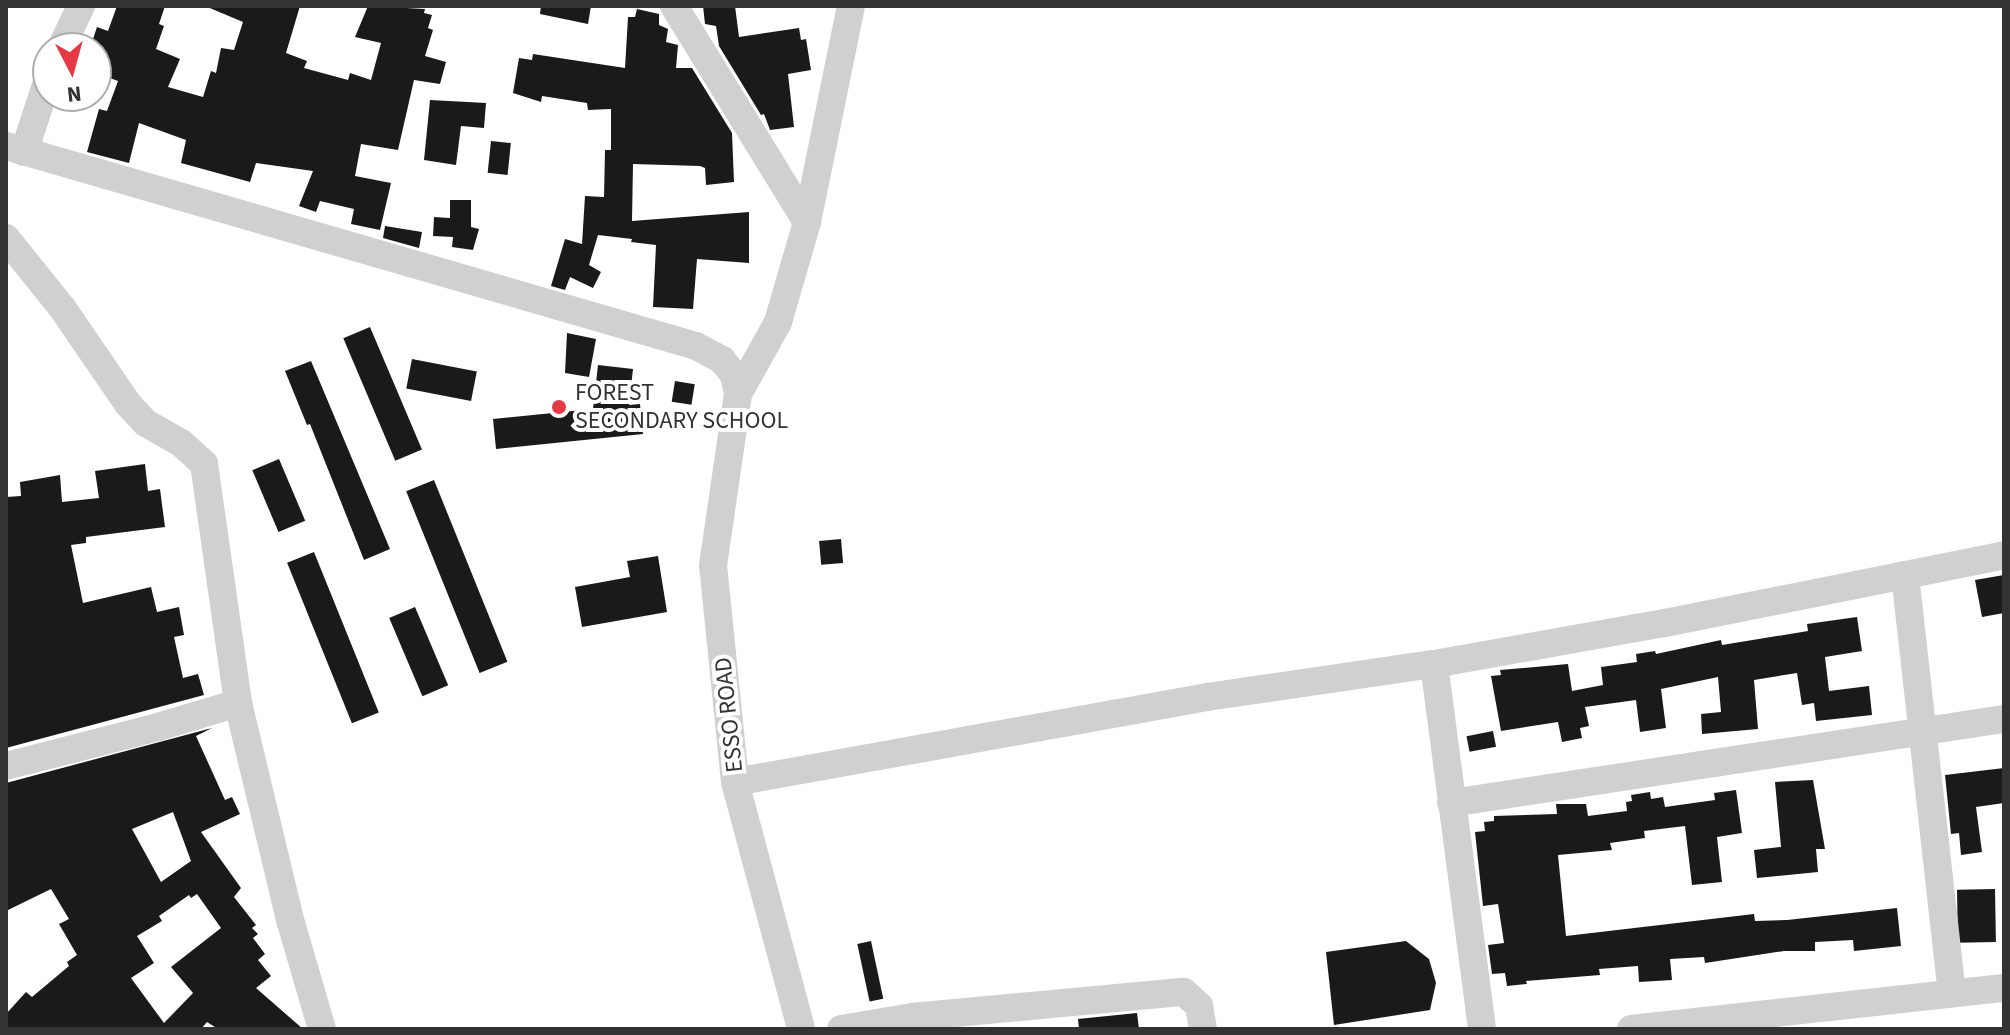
<!DOCTYPE html>
<style>
body{margin:0}
#map{position:relative;width:2010px;height:1035px;overflow:hidden;background:#fff;font-family:"Source Sans 3",sans-serif}
div>[style]{position:absolute}
.building>*{inset:0;background:#1a1a1a;transform-origin:0 0}
.minor>*{height:28px;margin:-14px;padding:0 14px;transform-origin:14px;border-radius:14px;background:#d0d0d0}
.dots>*{width:22px;height:22px;translate:-50% -50%;box-sizing:border-box;border:4px solid #fff;border-radius:50%}
span{translate:-50% -50%;white-space:nowrap;text-align:center;line-height:1.15;-webkit-text-stroke:8px #fff;paint-order:stroke}
.poi-label{font-size:24px;color:#333}
.left{translate:0 -50%;text-align:left}
.street-label{font-size:24px;color:#333}
.frame{position:absolute;inset:0;border:8px solid #333;pointer-events:none}
.north{position:absolute;left:32px;top:32px;width:80px;height:80px;box-sizing:border-box;background:#fff;border:2px solid #adadad;border-radius:50%;rotate:174deg;font-size:22px;font-weight:700;line-height:32px;text-align:center;color:#333}
.north::after{content:'';display:block;margin:auto;width:28px;height:36px;background:#e63946;clip-path:polygon(50% 0,100% 100%,50% 72%,0 100%)}
</style>
<div id="map">
<div class="building">
<i style="clip-path:polygon(117px 6px,165px 6px,159px 24px,164px 26px,156px 49px,180px 59px,168px 87px,203px 97px,211px 71px,216px 73px,221px 48px,234px 50px,243px 22px,205px 6px,300px 6px,286px 53px,307px 61px,304px 68px,348px 80px,350px 73px,371px 80px,381px 43px,355px 37px,368px 6px,425px 9px,424px 13px,432px 15px,428px 28px,433px 30px,425px 56px,446px 62px,440px 84px,414px 80px,398px 150px,361px 144px,355px 176px,391px 183px,380px 230px,351px 224px,354px 209px,320px 201px,316px 212px,299px 206px,313px 171px,256px 163px,250px 182px,181px 163px,186px 140px,139px 123px,129px 163px,87px 152px,99px 109px,107px 111px,118px 81px,96px 73px,96px 48px,90px 48px,97px 27px,108px 31px)"></i>
<i style="clip-path:polygon(541px 6px,591px 6px,588px 24px,540px 14px)"></i>
<i style="clip-path:polygon(703px 6px,735px 6px,739px 37px,799px 28px,801px 40px,806px 39px,811px 70px,788px 74px,794px 127px,770px 130px,764px 114px,761px 115px,719px 46px,716px 26px,705px 24px)"></i>
<i style="clip-path:polygon(637px 9px,659px 14px,659px 25px,668px 29px,666px 42px,678px 45px,676px 68px,692px 68px,732px 133px,734px 182px,706px 185px,705px 168px,700px 166px,633px 164px,632px 221px,749px 212px,749px 263px,697px 259px,693px 309px,653px 307px,656px 245px,631px 242px,632px 239px,598px 235px,589px 265px,601px 272px,593px 288px,570px 277px,565px 290px,551px 286px,565px 239px,582px 244px,585px 196px,604px 197px,605px 150px,611px 150px,611px 109px,588px 110px,587px 103px,542px 96px,541px 102px,513px 93px,519px 58px,532px 60px,533px 54px,625px 68px,628px 17px,635px 17px)"></i>
<i style="clip-path:polygon(430px 100px,486px 103px,484px 128px,461px 126px,456px 165px,424px 160px)"></i>
<i style="left:491px;top:141px;width:20px;height:32px;rotate:6deg"></i>
<i style="clip-path:polygon(450px 200px,471px 200px,471px 227px,479px 229px,473px 250px,452px 247px,453px 237px,433px 236px,434px 217px,450px 218px)"></i>
<i style="clip-path:polygon(385px 226px,422px 232px,419px 248px,383px 238px)"></i>
<i style="left:370px;top:327px;width:133px;height:29px;rotate:67deg"></i>
<i style="clip-path:polygon(567px 333px,596px 339px,589px 377px,565px 373px)"></i>
<i style="left:412px;top:359px;width:66px;height:30px;rotate:11deg"></i>
<i style="clip-path:polygon(311px 361px,390px 549px,364px 560px,310px 424px,307px 425px,285px 371px)"></i>
<i style="clip-path:polygon(598px 365px,633px 369px,629px 405px,640px 404px,643px 434px,496px 449px,493px 419px,593px 409px)"></i>
<i style="left:675px;top:381px;width:20px;height:21px;rotate:9deg"></i>
<i style="left:279px;top:459px;width:67px;height:29px;rotate:67deg"></i>
<i style="clip-path:polygon(145px 464px,148px 491px,160px 489px,165px 527px,86px 537px,86px 543px,71px 545px,83px 603px,151px 587px,157px 612px,179px 607px,184px 635px,174px 637px,183px 678px,198px 674px,204px 695px,6px 748px,6px 497px,21px 496px,20px 482px,60px 475px,62px 502px,99px 498px,95px 471px)"></i>
<i style="left:434px;top:480px;width:196px;height:30px;rotate:68deg"></i>
<i style="left:841px;top:539px;width:24px;height:22px;rotate:85deg"></i>
<i style="left:314px;top:552px;width:173px;height:29px;rotate:68deg"></i>
<i style="clip-path:polygon(658px 556px,667px 612px,582px 627px,575px 587px,630px 577px,627px 561px)"></i>
<i style="clip-path:polygon(2004px 575px,2004px 613px,1982px 617px,1975px 580px)"></i>
<i style="left:415px;top:607px;width:85px;height:28px;rotate:67deg"></i>
<i style="clip-path:polygon(1857px 617px,1862px 651px,1825px 657px,1829px 691px,1869px 686px,1872px 715px,1816px 721px,1814px 703px,1802px 705px,1797px 673px,1754px 680px,1758px 729px,1702px 734px,1701px 714px,1721px 712px,1718px 677px,1661px 689px,1666px 728px,1640px 732px,1636px 700px,1585px 707px,1589px 726px,1580px 728px,1582px 738px,1562px 742px,1558px 722px,1501px 731px,1491px 676px,1501px 675px,1500px 670px,1568px 664px,1572px 691px,1603px 685px,1601px 667px,1637px 662px,1636px 654px,1655px 651px,1656px 654px,1721px 640px,1722px 645px,1808px 631px,1807px 624px)"></i>
<i style="clip-path:polygon(evenodd,212px 728px,196px 736px,225px 800px,232px 797px,240px 814px,201px 832px,241px 888px,234px 897px,256px 925px,252px 928px,258px 934px,253px 938px,265px 954px,258px 960px,271px 976px,256px 988px,303px 1029px,218px 1029px,207px 1022px,201px 1029px,6px 1029px,6px 1014px,26px 992px,32px 997px,69px 966px,67px 962px,77px 955px,59px 924px,69px 919px,51px 889px,6px 911px,6px 783px,212px 728px,173px 812px,191px 861px,161px 882px,132px 829px,173px 812px,212px 728px,197px 894px,221px 928px,171px 967px,193px 993px,164px 1023px,131px 978px,154px 963px,137px 936px,162px 921px,159px 916px,189px 895px,191px 898px,197px 894px)"></i>
<i style="left:1493px;top:731px;width:16px;height:27px;rotate:79deg"></i>
<i style="clip-path:polygon(2004px 768px,2004px 803px,1976px 807px,1982px 852px,1961px 855px,1959px 833px,1951px 834px,1945px 775px)"></i>
<i style="clip-path:polygon(1813px 780px,1825px 849px,1816px 849px,1818px 872px,1757px 878px,1754px 850px,1781px 847px,1775px 782px)"></i>
<i style="clip-path:polygon(1736px 790px,1742px 833px,1717px 837px,1722px 882px,1692px 885px,1685px 826px,1644px 831px,1645px 838px,1610px 843px,1612px 850px,1558px 855px,1566px 936px,1754px 914px,1755px 921px,1787px 920px,1897px 908px,1901px 946px,1854px 951px,1853px 940px,1815px 942px,1815px 951px,1784px 951px,1705px 963px,1704px 957px,1670px 959px,1672px 980px,1639px 982px,1638px 966px,1599px 969px,1600px 975px,1526px 981px,1527px 984px,1507px 986px,1505px 973px,1492px 974px,1488px 945px,1504px 943px,1498px 904px,1483px 906px,1475px 832px,1485px 831px,1484px 822px,1494px 821px,1494px 816px,1557px 814px,1556px 804px,1586px 804px,1588px 816px,1627px 811px,1626px 802px,1632px 801px,1631px 795px,1650px 792px,1651px 799px,1663px 797px,1665px 807px,1715px 800px,1714px 793px)"></i>
<i style="left:1995px;top:889px;width:53px;height:38px;rotate:89deg"></i>
<i style="left:871px;top:941px;width:59px;height:14px;rotate:78deg"></i>
<i style="clip-path:polygon(1406px 941px,1429px 959px,1436px 983px,1430px 1010px,1334px 1025px,1326px 952px)"></i>
<i style="clip-path:polygon(1137px 1013px,1139px 1029px,1079px 1029px,1078px 1019px)"></i>
</div>
<div class="minor">
<i style="left:674px;top:6px;width:254px;rotate:58.4deg"></i>
<i style="left:61px;top:48px;width:47px;rotate:-64.5deg"></i>
<i style="left:6px;top:146px;width:718px;rotate:16.16deg"></i>
<i style="left:696px;top:346px;width:30px;rotate:28deg"></i>
<i style="left:722px;top:360px;width:19px;rotate:51deg"></i>
<i style="left:734px;top:375px;width:19px;rotate:78deg"></i>
<i style="left:738px;top:394px;width:173px;rotate:98.3deg"></i>
<i style="left:713px;top:565px;width:218px;rotate:84.2deg"></i>
<i style="left:735px;top:782px;width:256px;rotate:75deg"></i>
<i style="left:24px;top:152px;width:77px;rotate:-71.8deg"></i>
<i style="left:6px;top:238px;width:91px;rotate:51.2deg"></i>
<i style="left:63px;top:309px;width:115px;rotate:55.6deg"></i>
<i style="left:128px;top:404px;width:26px;rotate:47deg"></i>
<i style="left:146px;top:423px;width:40px;rotate:29.7deg"></i>
<i style="left:181px;top:443px;width:31px;rotate:42deg"></i>
<i style="left:204px;top:464px;width:241px;rotate:81.9deg"></i>
<i style="left:238px;top:703px;width:226px;rotate:76.5deg"></i>
<i style="left:291px;top:923px;width:110px;rotate:73.7deg"></i>
<i style="left:738px;top:394px;width:82px;rotate:-60.9deg"></i>
<i style="left:778px;top:322px;width:104px;rotate:-73.8deg"></i>
<i style="left:807px;top:222px;width:220px;rotate:-78.5deg"></i>
<i style="left:1905px;top:575px;width:421px;rotate:83.6deg"></i>
<i style="left:1434px;top:664px;width:368px;rotate:82.5deg"></i>
<i style="left:6px;top:766px;width:157px;rotate:-14.4deg"></i>
<i style="left:158px;top:727px;width:84px;rotate:-16.7deg"></i>
<i style="left:735px;top:782px;width:480px;rotate:-10.2deg"></i>
<i style="left:1207px;top:697px;width:229px;rotate:-8.3deg"></i>
<i style="left:1434px;top:664px;width:235px;rotate:-10.1deg"></i>
<i style="left:1665px;top:623px;width:346px;rotate:-11.3deg"></i>
<i style="left:1451px;top:803px;width:559px;rotate:-8.64deg"></i>
<i style="left:841px;top:1029px;width:72px;rotate:-9.6deg"></i>
<i style="left:912px;top:1017px;width:273px;rotate:-5.3deg"></i>
<i style="left:1184px;top:992px;width:21px;rotate:43deg"></i>
<i style="left:1199px;top:1006px;width:23px;rotate:80deg"></i>
<i style="left:1631px;top:1029px;width:375px;rotate:-6.3deg"></i>
</div>
<div class="dots">
<i style="left:559px;top:407px;background:#e63946"></i>
</div>
<div class="poi-label">
<span class="left" style="left:575px;top:407px">FOREST<br>SECONDARY SCHOOL</span>
</div>
<div class="street-label">
<span style="left:729px;top:715px;rotate:-96deg">ESSO ROAD</span>
</div>
<div class="frame"></div>
<div class="north">N</div>
</div>
